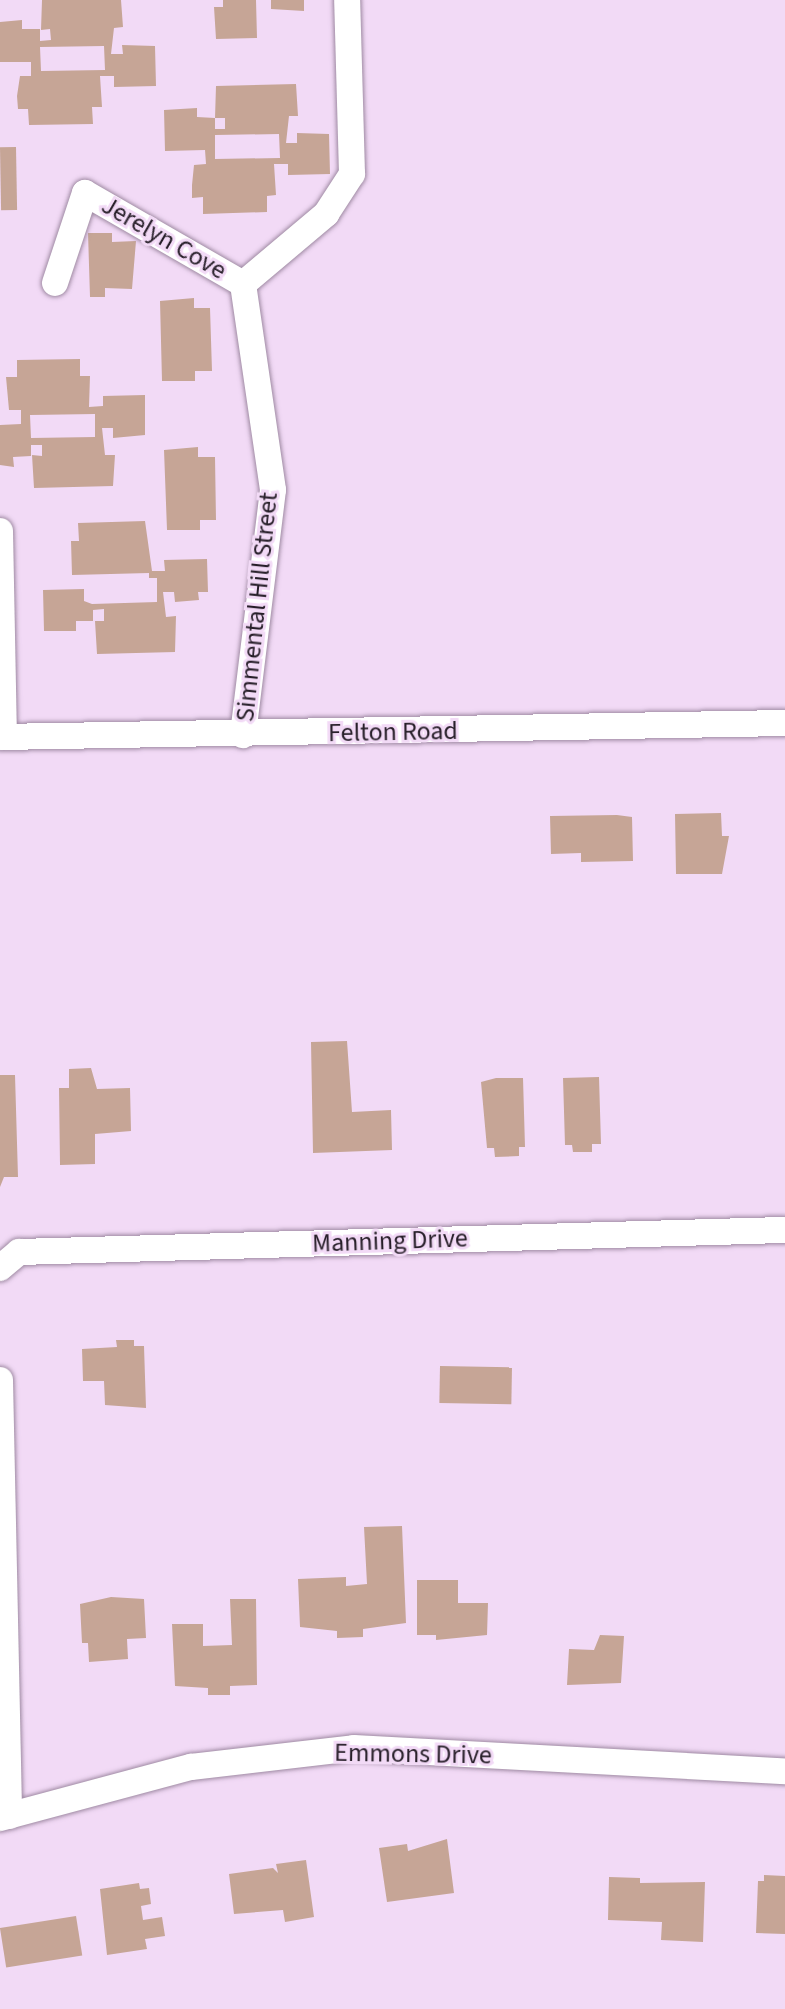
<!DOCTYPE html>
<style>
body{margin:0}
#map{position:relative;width:785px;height:2009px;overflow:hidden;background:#f2daf6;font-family:"Source Sans 3",sans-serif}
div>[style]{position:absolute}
.building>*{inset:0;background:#c6a596;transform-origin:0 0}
.roads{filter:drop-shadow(0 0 2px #9f8aa3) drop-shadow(0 0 2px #9f8aa3)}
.street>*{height:26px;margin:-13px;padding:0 13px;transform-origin:13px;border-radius:13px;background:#fff}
span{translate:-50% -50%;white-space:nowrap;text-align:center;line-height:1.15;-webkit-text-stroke:6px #f2daf6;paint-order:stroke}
.street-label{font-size:26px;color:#261e28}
</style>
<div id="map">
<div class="building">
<i style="clip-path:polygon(evenodd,42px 0,121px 0,123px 27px,114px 28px,111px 54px,123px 54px,122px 45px,155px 46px,156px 86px,114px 87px,114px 76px,100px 76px,102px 107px,92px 107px,93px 124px,29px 125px,28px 109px,18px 109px,17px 96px,20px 76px,31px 76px,31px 62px,0 62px,0 22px,22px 20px,22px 29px,40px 29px,40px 41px,51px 40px,50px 29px,41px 30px,42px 0,104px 46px,105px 70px,41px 71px,40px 47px,104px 46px)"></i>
<i style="clip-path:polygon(223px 0,256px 0,257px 38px,216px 39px,214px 7px,223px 7px)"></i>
<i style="clip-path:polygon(271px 0,304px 0,304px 11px,271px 9px)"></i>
<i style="clip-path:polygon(evenodd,296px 84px,298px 116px,289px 116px,286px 143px,297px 143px,297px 133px,329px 134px,330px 174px,288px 175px,288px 164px,274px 164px,276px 195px,267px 196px,267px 212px,203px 214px,203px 197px,192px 198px,192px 185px,194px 165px,206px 164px,205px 150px,165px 151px,164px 110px,197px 108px,197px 117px,215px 118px,215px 129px,225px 129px,225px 118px,215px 118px,216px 86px,296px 84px,279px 134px,280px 158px,215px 159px,215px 135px,279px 134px)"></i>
<i style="left:16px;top:147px;width:63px;height:16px;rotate:89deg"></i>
<i style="clip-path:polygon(88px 233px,112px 233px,112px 242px,136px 241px,132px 289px,105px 288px,105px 297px,90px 297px)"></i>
<i style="clip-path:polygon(194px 298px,194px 308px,210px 308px,212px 371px,195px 371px,195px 381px,162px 381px,160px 301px)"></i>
<i style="clip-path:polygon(evenodd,80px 359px,80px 376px,90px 376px,89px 407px,103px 406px,103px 396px,145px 395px,145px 435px,113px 438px,113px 428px,102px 428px,105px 455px,115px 455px,113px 486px,34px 488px,32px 455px,42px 456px,42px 445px,31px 445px,31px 456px,13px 457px,14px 467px,0 465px,0 425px,21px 424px,21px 410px,9px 410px,6px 377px,17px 377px,17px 360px,80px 359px,95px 414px,95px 437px,31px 438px,30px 415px,95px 414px)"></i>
<i style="clip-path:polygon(198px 447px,198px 457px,215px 457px,216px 520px,200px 520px,200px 530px,167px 530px,164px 450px)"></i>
<i style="clip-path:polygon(145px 521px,152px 571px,165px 571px,164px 560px,207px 559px,208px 592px,198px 592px,199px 600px,175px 602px,174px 592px,163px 592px,166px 617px,176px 616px,175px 652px,97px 654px,95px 621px,104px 621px,104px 609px,93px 610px,93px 621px,76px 621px,76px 631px,44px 631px,43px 590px,84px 589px,84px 601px,92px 604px,157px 602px,157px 578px,149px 578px,149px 573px,72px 575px,71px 541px,79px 541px,78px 523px)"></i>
<i style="clip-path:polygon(721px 813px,722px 836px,729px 836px,722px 874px,676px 874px,675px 814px)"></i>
<i style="clip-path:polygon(617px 815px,632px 817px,633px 861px,581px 862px,581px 853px,551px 854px,550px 816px)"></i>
<i style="clip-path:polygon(347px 1041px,352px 1112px,391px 1110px,392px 1150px,313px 1153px,311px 1042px)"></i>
<i style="clip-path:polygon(91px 1068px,97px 1089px,130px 1088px,131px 1131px,95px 1134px,95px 1164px,60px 1165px,59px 1088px,69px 1088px,69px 1069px)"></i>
<i style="clip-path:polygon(0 1075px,15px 1075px,18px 1177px,4px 1177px,0 1187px)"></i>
<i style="clip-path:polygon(599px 1077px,601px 1144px,592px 1144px,592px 1152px,573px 1152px,572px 1145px,565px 1145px,563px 1078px)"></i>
<i style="clip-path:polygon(496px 1078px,523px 1078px,525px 1147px,519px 1147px,519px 1156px,495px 1157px,494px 1148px,487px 1148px,481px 1082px)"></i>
<i style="clip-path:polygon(116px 1340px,134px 1340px,134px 1346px,144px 1346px,146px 1408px,105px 1405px,104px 1381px,83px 1381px,82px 1349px,117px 1347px)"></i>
<i style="left:440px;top:1366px;width:72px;height:37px;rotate:1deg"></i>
<i style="clip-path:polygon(402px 1526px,406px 1623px,363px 1629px,363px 1637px,337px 1638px,337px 1631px,300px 1627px,298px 1579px,346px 1577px,346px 1586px,367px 1584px,364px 1527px)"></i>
<i style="clip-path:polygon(417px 1580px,458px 1580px,458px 1603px,488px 1603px,487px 1635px,436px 1640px,436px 1635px,417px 1635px)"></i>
<i style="clip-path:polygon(111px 1597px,144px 1599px,146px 1638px,127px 1639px,128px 1659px,89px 1662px,88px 1643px,82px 1643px,80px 1604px)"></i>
<i style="clip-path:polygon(230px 1599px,256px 1599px,257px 1685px,230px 1686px,230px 1695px,208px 1695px,208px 1688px,175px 1686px,172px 1624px,203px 1624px,203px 1646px,232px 1645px)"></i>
<i style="clip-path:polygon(600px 1635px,624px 1636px,621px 1683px,567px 1685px,569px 1649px,594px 1650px)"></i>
<i style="clip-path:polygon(447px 1839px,454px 1893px,387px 1902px,379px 1848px,407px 1844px,408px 1851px)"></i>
<i style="clip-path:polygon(306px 1860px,314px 1917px,285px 1922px,283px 1910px,234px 1914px,229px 1874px,273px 1868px,278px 1873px,276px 1864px)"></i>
<i style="clip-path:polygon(764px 1875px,785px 1876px,785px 1934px,756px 1933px,758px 1881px,764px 1881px)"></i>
<i style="clip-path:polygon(609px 1877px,640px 1878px,640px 1883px,705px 1882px,703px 1942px,661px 1940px,662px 1922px,608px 1920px)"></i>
<i style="clip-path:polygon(139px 1883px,140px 1889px,149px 1888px,151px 1904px,141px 1906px,143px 1920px,162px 1917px,165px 1936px,145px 1939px,147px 1949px,107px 1955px,100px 1889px)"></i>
<i style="left:76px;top:1916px;width:40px;height:77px;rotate:81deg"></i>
</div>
<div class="roads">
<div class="street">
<i style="left:55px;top:283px;width:95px;rotate:-71.6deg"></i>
<i style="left:85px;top:193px;width:182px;rotate:29.9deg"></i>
<i style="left:243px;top:284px;width:208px;rotate:81.7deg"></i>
<i style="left:273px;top:490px;width:247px;rotate:97deg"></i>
<i style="left:243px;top:284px;width:109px;rotate:-40.1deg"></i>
<i style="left:326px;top:214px;width:48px;rotate:-57deg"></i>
<i style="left:352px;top:174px;width:174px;rotate:-91.6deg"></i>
<i style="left:0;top:531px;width:206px;rotate:88.9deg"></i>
<i style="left:0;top:737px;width:785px;rotate:-1.02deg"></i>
<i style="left:0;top:1268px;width:25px;rotate:-40deg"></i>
<i style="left:19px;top:1252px;width:766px;rotate:-1.65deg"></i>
<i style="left:0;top:1380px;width:436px;rotate:88.8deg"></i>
<i style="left:0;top:1818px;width:198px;rotate:-15deg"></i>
<i style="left:191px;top:1767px;width:164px;rotate:-6.6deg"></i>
<i style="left:354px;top:1748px;width:432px;rotate:3.1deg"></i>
</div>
</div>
<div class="street-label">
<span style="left:164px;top:238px;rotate:30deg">Jerelyn Cove</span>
<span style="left:257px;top:607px;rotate:-84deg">Simmental Hill Street</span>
<span style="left:393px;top:732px;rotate:-1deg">Felton Road</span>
<span style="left:390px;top:1241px;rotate:-2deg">Manning Drive</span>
<span style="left:413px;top:1754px;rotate:1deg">Emmons Drive</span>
</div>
</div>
